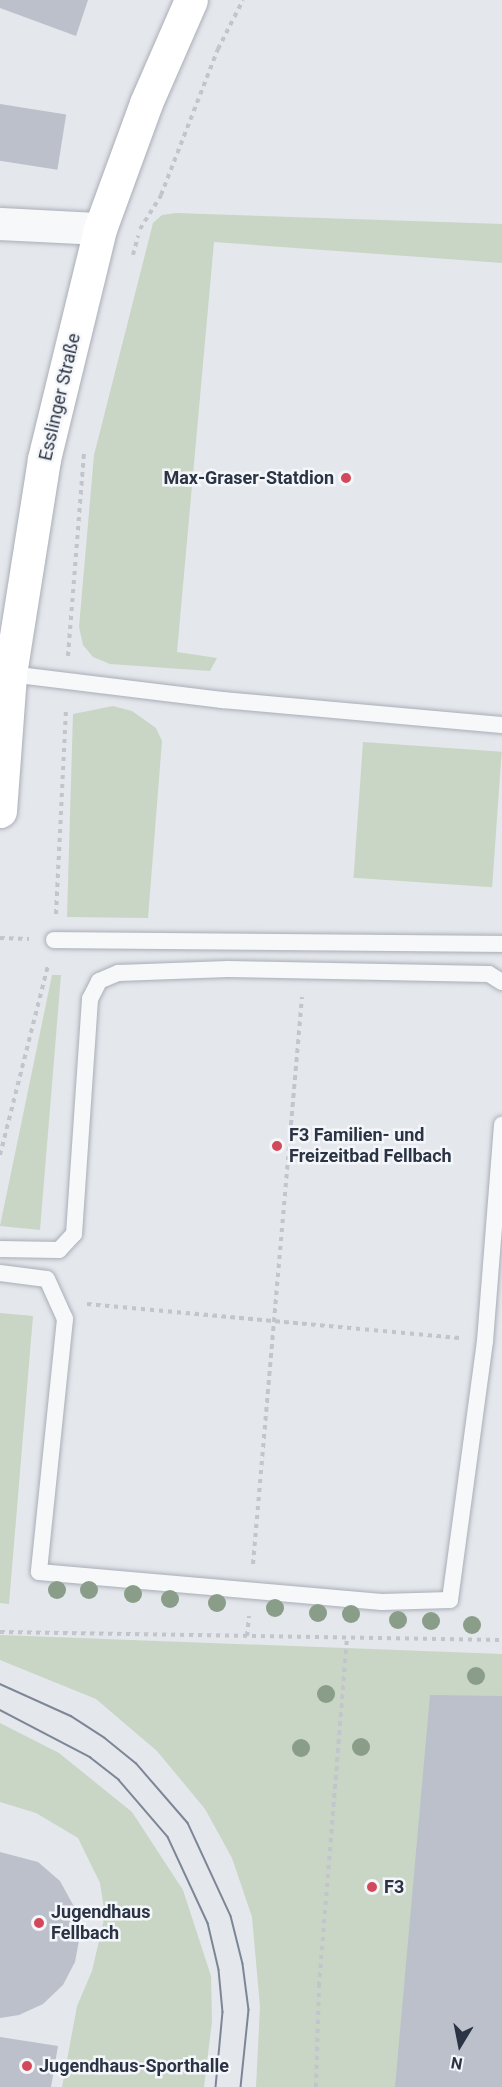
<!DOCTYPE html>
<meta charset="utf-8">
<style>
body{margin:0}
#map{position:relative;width:502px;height:2087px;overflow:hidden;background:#e4e7ec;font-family:Roboto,sans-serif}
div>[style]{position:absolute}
.green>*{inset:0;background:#c9d6c5;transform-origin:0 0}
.building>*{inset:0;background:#bbc0ca;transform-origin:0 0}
.path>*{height:4px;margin-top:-2px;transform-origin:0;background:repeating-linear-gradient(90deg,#c2c5cb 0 4.5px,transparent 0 9px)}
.roads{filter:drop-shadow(0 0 2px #a9aeb7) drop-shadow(0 0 2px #a9aeb7)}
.service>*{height:16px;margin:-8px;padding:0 8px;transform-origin:8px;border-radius:8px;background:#f7f8fa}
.minor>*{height:32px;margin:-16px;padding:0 16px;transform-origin:16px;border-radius:16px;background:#f7f8fa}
.secondary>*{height:33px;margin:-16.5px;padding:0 16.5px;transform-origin:16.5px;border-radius:16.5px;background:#fff}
.tram>*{height:1.5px;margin:-0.75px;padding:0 0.75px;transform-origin:0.75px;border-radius:0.75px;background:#7d8696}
.trees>*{width:18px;height:18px;margin:-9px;border-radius:50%;background:#899d89}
.dots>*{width:16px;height:16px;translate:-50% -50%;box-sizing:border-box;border:3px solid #f4f6f9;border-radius:50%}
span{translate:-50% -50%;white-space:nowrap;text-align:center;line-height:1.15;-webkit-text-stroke:5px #f4f6f9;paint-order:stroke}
.street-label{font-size:18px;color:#2b3445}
.poi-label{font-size:18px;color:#2b3445;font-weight:700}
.right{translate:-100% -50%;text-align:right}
.left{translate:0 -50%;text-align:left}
.north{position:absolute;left:430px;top:2015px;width:60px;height:60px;-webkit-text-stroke:4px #f4f6f9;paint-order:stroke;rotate:190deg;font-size:16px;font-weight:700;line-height:24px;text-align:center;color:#2b3445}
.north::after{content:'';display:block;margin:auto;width:21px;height:27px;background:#2b3445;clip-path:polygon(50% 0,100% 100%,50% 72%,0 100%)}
</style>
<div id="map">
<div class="green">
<i style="clip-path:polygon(176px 213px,502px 224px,502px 263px,214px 242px,177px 652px,217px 658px,210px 671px,110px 664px,93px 657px,83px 645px,79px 627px,94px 455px,153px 223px,162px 215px)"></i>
<i style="clip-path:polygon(113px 706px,132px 711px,156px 728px,162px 741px,148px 918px,67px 917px,73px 714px)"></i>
<i style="left:363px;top:742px;width:139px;height:136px;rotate:4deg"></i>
<i style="clip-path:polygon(52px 975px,61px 975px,40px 1230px,0 1226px)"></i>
<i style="clip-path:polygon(0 1313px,33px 1316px,9px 1604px,0 1603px)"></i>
<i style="clip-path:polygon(0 1635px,502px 1654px,502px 2087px,256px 2087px,260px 2007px,252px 1917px,232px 1858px,205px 1809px,157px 1751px,96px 1699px,0 1660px)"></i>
<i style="clip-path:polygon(0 1723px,59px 1753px,132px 1812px,183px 1890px,211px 1976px,212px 2021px,204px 2087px,62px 2087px,77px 2006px,92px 1971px,105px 1915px,100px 1883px,78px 1838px,36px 1813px,0 1802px)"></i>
</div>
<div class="building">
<i style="clip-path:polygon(0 0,88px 0,76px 36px,0 8px)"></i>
<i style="left:0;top:104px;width:67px;height:56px;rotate:9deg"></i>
<i style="clip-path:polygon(430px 1695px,502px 1696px,502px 2087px,395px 2087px)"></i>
<i style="clip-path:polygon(0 1852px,38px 1862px,60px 1881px,77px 1912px,80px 1935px,75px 1962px,63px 1985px,43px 2004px,19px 2015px,0 2018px)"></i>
<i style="clip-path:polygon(0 2037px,58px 2046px,51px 2087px,0 2087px)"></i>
</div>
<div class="path">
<i style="left:140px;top:229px;width:40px;rotate:-58deg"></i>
<i style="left:161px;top:195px;width:157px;rotate:-68.7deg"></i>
<i style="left:218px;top:49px;width:55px;rotate:-63deg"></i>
<i style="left:133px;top:255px;width:20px;rotate:-75deg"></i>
<i style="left:68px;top:656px;width:206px;rotate:-85.5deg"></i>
<i style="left:56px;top:914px;width:206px;rotate:-87.2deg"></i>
<i style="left:0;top:938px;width:29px;rotate:2deg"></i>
<i style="left:0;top:1155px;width:196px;rotate:-75.8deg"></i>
<i style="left:87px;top:1304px;width:374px;rotate:5.2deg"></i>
<i style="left:253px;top:1564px;width:569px;rotate:-85.06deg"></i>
<i style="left:0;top:1632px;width:502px;rotate:0.91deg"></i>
<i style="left:247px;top:1636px;width:20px;rotate:-84deg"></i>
<i style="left:316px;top:2087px;width:101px;rotate:-88.3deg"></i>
<i style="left:319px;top:1986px;width:348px;rotate:-85.4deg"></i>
</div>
<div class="roads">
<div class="service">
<i style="left:10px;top:674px;width:214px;rotate:7deg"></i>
<i style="left:222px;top:700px;width:281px;rotate:5.1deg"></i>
<i style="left:54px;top:940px;width:448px;rotate:0.5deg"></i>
<i style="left:0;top:1249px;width:59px;rotate:1deg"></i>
<i style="left:59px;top:1250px;width:22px;rotate:-47deg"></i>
<i style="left:74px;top:1234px;width:236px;rotate:-86.1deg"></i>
<i style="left:90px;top:999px;width:20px;rotate:-63deg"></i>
<i style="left:99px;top:981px;width:21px;rotate:-23deg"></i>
<i style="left:118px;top:973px;width:110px;rotate:-2.1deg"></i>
<i style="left:228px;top:969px;width:261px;rotate:1.1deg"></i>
<i style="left:489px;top:974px;width:15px;rotate:32deg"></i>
<i style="left:0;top:1273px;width:47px;rotate:7.3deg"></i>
<i style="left:47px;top:1279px;width:44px;rotate:65.8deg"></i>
<i style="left:65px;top:1319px;width:254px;rotate:95.9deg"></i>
<i style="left:39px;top:1572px;width:344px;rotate:5deg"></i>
<i style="left:382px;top:1602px;width:68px;rotate:-1.7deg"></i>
<i style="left:450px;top:1600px;width:261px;rotate:-82.3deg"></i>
<i style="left:485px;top:1341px;width:217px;rotate:-85.5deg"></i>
</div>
<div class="minor">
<i style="left:0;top:224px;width:100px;rotate:2.9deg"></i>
</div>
<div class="secondary">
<i style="left:0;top:811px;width:137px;rotate:-85.8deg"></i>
<i style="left:10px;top:674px;width:218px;rotate:-81deg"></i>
<i style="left:44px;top:459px;width:237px;rotate:-76.3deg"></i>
<i style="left:100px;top:229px;width:134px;rotate:-69.9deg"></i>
<i style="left:146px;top:103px;width:112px;rotate:-66.4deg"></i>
</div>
</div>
<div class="tram">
<i style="left:0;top:1684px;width:78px;rotate:24.3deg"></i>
<i style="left:71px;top:1716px;width:40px;rotate:32.9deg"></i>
<i style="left:105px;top:1738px;width:40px;rotate:39deg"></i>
<i style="left:136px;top:1763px;width:79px;rotate:49.1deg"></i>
<i style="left:188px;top:1823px;width:102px;rotate:65.2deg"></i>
<i style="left:231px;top:1916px;width:49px;rotate:76deg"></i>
<i style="left:243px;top:1964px;width:46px;rotate:82.6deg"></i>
<i style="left:249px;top:2010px;width:77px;rotate:95.9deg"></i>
<i style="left:0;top:1710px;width:102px;rotate:27.6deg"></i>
<i style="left:90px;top:1757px;width:37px;rotate:38deg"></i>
<i style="left:119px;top:1780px;width:75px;rotate:49.3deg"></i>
<i style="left:168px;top:1837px;width:95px;rotate:65.1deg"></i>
<i style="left:208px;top:1923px;width:48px;rotate:76.8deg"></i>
<i style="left:219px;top:1970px;width:42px;rotate:84.6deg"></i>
<i style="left:223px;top:2012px;width:75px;rotate:95.3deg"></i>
</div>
<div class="trees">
<i style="left:57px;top:1590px"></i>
<i style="left:89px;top:1590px"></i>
<i style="left:133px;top:1594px"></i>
<i style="left:170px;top:1599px"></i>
<i style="left:217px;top:1603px"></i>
<i style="left:275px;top:1608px"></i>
<i style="left:318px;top:1613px"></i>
<i style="left:351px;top:1614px"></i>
<i style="left:398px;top:1620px"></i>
<i style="left:431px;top:1621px"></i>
<i style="left:472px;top:1625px"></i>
<i style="left:476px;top:1676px"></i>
<i style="left:326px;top:1694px"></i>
<i style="left:361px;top:1747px"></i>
<i style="left:301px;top:1748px"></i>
</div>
<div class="dots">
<i style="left:346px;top:478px;background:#d1495b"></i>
<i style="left:277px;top:1146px;background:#d1495b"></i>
<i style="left:372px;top:1887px;background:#d1495b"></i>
<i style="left:39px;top:1923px;background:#d1495b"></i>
<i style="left:27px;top:2066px;background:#d1495b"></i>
</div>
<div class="street-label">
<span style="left:60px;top:397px;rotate:-77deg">Esslinger Straße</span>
</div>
<div class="poi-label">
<span class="right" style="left:334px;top:478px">Max-Graser-Statdion</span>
<span class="left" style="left:289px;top:1146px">F3 Familien- und<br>Freizeitbad Fellbach</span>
<span class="left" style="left:384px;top:1887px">F3</span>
<span class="left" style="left:51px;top:1923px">Jugendhaus<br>Fellbach</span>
<span class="left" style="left:39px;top:2066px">Jugendhaus-Sporthalle</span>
</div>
<div class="north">N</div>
</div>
